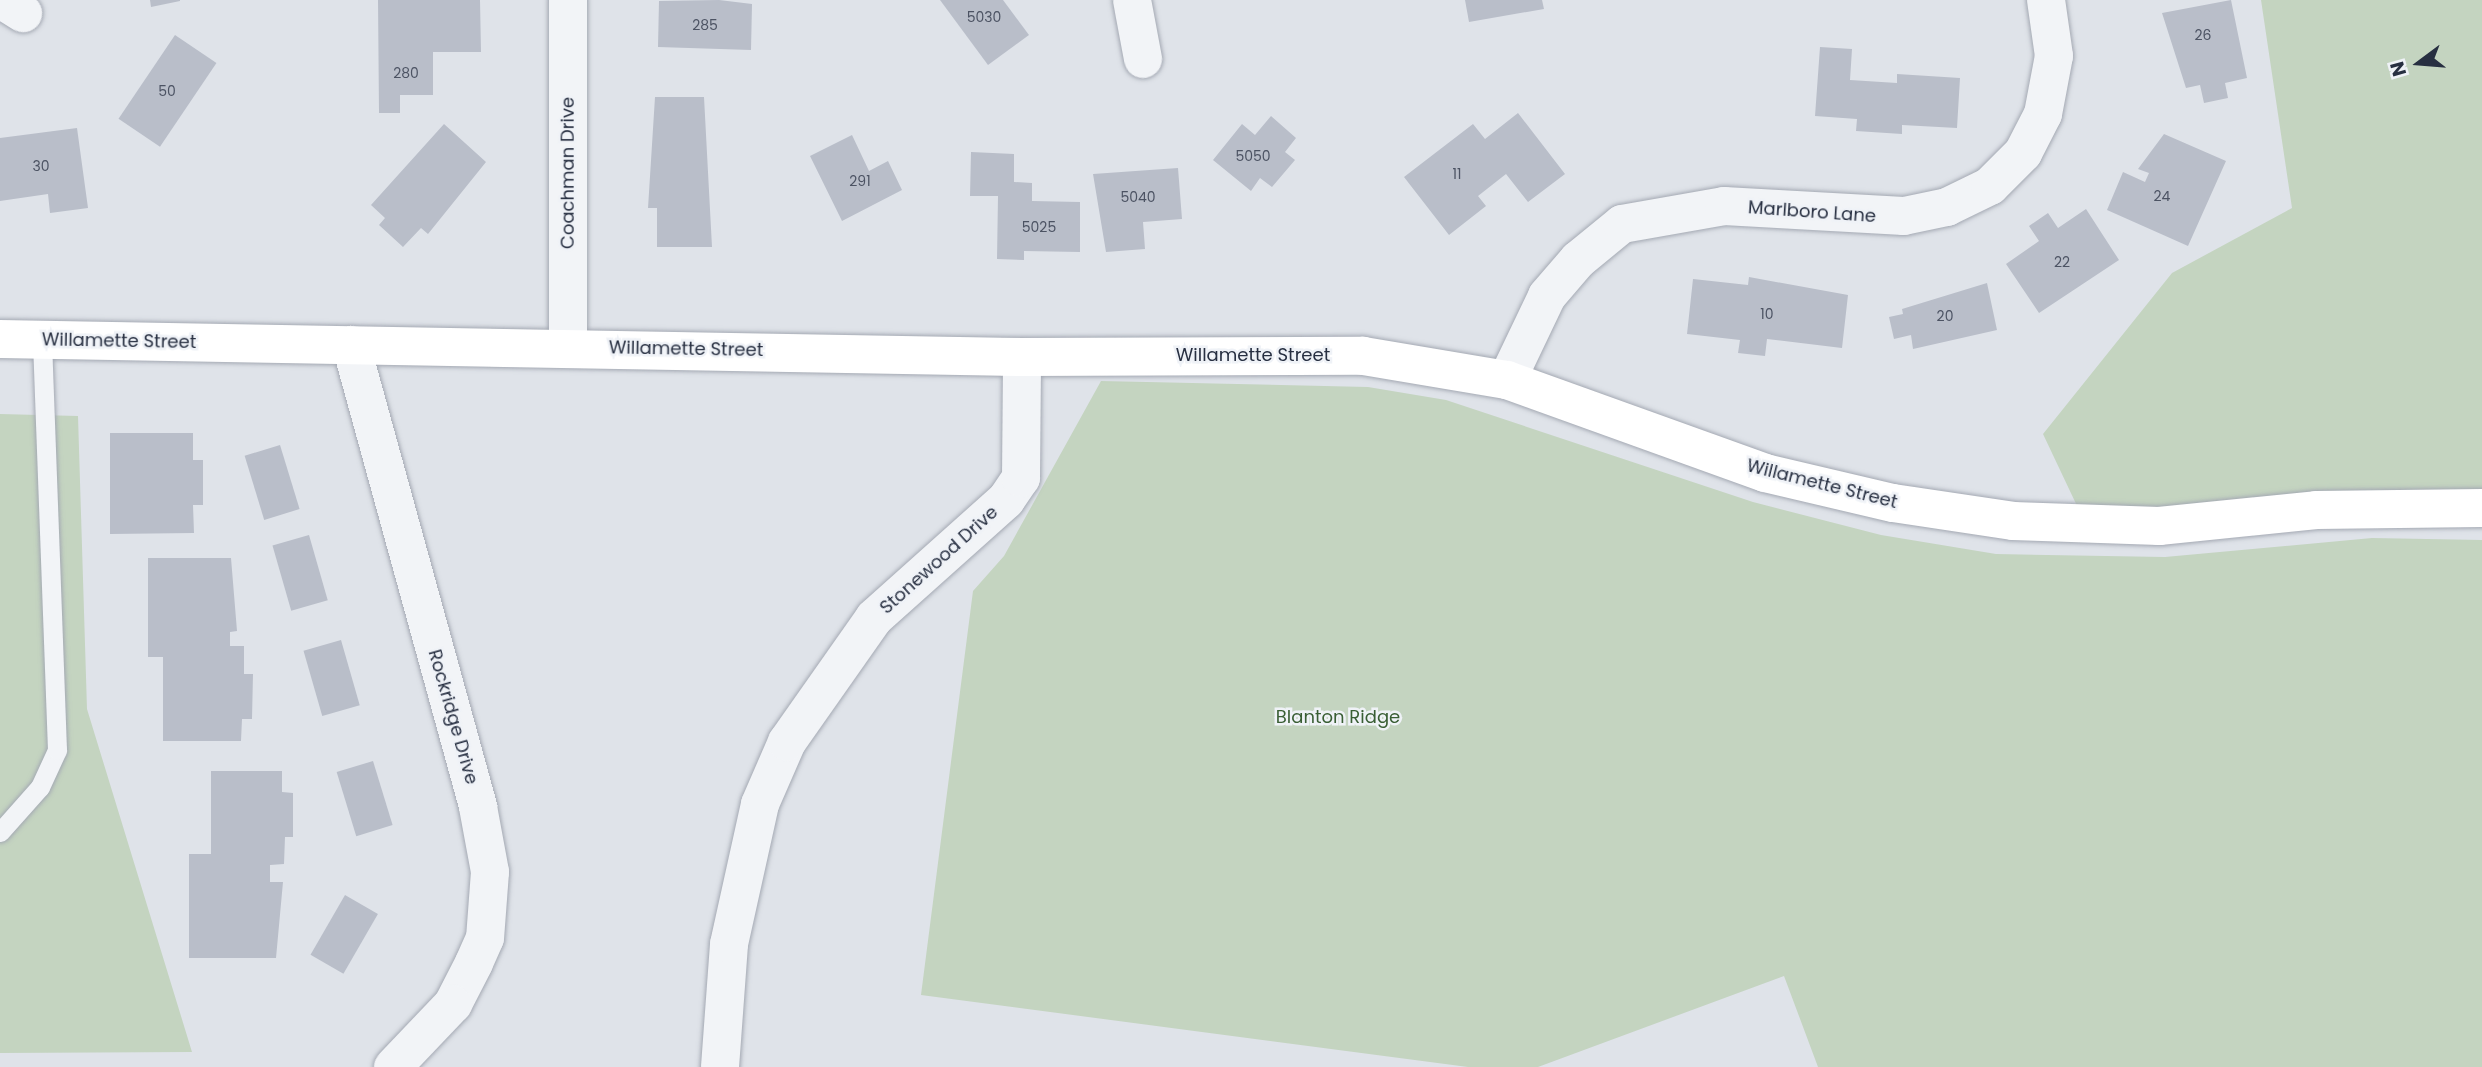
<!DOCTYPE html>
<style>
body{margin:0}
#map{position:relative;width:2482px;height:1067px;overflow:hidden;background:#dfe3e9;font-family:Poppins,sans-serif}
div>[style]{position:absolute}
.green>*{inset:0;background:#c4d4c0}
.building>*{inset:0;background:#b9bec9;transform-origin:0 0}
.roads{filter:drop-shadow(0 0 2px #a4a9b3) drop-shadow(0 0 2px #a4a9b3)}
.service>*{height:19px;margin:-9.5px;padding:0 9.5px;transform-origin:9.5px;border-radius:9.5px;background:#f2f4f7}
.minor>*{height:38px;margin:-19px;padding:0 19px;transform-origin:19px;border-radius:19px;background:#f2f4f7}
.secondary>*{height:38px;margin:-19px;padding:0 19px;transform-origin:19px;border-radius:19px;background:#fff}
span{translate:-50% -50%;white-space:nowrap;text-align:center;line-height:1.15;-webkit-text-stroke:5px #eff2f7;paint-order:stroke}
.number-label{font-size:14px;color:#4c5363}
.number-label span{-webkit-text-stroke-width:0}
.street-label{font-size:18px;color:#272f41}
.park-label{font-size:18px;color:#395e34}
.north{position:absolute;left:2384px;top:28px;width:70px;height:70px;-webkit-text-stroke:5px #eff2f7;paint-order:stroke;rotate:254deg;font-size:19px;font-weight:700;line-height:28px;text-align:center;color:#272f41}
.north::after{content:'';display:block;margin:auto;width:24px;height:32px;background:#272f41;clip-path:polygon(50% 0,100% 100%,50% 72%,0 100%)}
</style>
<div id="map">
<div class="green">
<i style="clip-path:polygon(2261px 0,2482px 0,2482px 522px,2087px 527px,2043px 434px,2172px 273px,2292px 208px)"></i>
<i style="clip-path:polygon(1101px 381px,1368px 387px,1446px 400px,1753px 502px,1881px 535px,1996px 554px,2165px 557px,2372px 538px,2482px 540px,2482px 1067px,1818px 1067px,1784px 976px,1538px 1067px,1468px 1067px,921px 995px,973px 591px,1004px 556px)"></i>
<i style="clip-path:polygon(0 414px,78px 416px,87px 709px,192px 1052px,0 1053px)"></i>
</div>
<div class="building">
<i style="clip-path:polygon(150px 0,180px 0,180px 1px,151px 7px)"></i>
<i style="clip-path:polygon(378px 0,480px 0,481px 52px,433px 52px,433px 95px,400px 95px,400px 113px,379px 113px)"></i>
<i style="clip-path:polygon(719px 0,752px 4px,751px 50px,658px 47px,659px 1px)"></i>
<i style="clip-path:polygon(940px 0,1003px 0,1029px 35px,988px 65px)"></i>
<i style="clip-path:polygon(1465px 0,1542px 0,1544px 9px,1469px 22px)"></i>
<i style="clip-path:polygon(2231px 0,2247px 78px,2225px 83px,2228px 98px,2204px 103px,2200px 85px,2186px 88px,2162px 13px)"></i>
<i style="left:175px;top:35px;width:50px;height:101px;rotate:34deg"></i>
<i style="clip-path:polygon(1820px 47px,1852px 49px,1850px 80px,1897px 83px,1897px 74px,1960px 78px,1957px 128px,1902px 125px,1902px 134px,1856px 131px,1857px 119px,1815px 116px)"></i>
<i style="clip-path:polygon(655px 97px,704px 97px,712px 247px,657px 247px,657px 208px,648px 208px)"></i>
<i style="clip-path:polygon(1518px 113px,1565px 174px,1528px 202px,1506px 174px,1478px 196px,1486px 206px,1449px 235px,1404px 177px,1473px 124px,1485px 139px)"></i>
<i style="clip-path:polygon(1271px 116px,1296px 138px,1285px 152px,1295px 160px,1272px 187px,1260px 178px,1251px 191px,1213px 160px,1242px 124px,1255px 135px)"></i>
<i style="clip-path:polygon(444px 124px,486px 162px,428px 234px,421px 228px,403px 247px,379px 225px,385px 218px,371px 205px)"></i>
<i style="clip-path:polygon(77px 128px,88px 208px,50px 213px,48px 194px,0 201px,0 138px)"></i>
<i style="clip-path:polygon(2164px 134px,2226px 161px,2188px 246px,2107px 210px,2123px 172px,2145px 182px,2149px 173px,2138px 169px)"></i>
<i style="clip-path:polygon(852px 135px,869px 171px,888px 161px,902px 190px,842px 221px,810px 156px)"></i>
<i style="clip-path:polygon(971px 152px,1014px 154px,1014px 182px,1032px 183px,1032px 201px,1080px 202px,1080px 252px,1024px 251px,1024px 260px,997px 259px,998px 196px,970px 196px)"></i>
<i style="clip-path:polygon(1178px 168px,1182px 219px,1143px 222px,1145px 249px,1106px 252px,1093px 174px)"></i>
<i style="clip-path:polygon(2086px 209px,2119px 260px,2039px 313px,2006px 264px,2039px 241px,2029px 226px,2048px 213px,2058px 228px)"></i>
<i style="clip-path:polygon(1749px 277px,1848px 295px,1842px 348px,1767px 339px,1765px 356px,1738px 353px,1740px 340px,1687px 334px,1693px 279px,1748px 285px)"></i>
<i style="clip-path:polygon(1987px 283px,1997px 330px,1913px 349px,1911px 335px,1894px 339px,1889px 317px,1903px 314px,1902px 309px)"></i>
<i style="clip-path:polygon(110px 433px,193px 433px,193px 460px,203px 460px,203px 505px,193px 505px,194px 533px,110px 534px)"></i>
<i style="left:280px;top:445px;width:67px;height:37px;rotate:73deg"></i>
<i style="left:309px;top:535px;width:68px;height:38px;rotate:74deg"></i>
<i style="clip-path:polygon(148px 558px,231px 558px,237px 631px,230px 632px,230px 646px,244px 646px,244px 674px,253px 674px,252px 719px,242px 719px,241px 741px,163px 741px,163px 657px,148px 657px)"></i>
<i style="left:341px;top:640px;width:68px;height:39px;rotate:74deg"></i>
<i style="left:373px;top:761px;width:67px;height:38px;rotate:73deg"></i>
<i style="clip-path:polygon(211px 771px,282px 771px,282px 792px,293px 793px,293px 837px,285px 837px,284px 864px,270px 865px,270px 882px,283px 882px,276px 958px,189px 958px,189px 854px,211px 854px)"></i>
<i style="left:345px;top:895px;width:38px;height:69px;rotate:30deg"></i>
</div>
<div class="roads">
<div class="service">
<i style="left:0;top:832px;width:60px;rotate:-48.4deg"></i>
<i style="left:40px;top:787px;width:41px;rotate:-65.3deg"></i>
<i style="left:57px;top:750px;width:410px;rotate:-92.1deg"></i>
</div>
<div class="minor">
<i style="left:2px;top:0;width:25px;rotate:32deg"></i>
<i style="left:1132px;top:0;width:60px;rotate:79.4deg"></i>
<i style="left:351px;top:345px;width:479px;rotate:74.6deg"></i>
<i style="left:478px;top:807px;width:66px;rotate:79.5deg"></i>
<i style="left:490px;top:872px;width:66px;rotate:94.3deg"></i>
<i style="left:485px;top:938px;width:27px;rotate:114deg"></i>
<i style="left:474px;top:963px;width:46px;rotate:117.1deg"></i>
<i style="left:453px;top:1004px;width:87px;rotate:133.6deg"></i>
<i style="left:568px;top:347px;width:347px;rotate:-90deg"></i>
<i style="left:1507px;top:380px;width:93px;rotate:-64.5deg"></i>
<i style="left:1547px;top:296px;width:48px;rotate:-49.3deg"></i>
<i style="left:1578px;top:260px;width:57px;rotate:-39.3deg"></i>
<i style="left:1622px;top:224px;width:104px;rotate:-10deg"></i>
<i style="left:1724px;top:206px;width:180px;rotate:3.2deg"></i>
<i style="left:1904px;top:216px;width:44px;rotate:-11.8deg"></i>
<i style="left:1947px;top:207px;width:48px;rotate:-26deg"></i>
<i style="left:1990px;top:186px;width:47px;rotate:-45deg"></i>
<i style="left:2023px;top:153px;width:44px;rotate:-62.9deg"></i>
<i style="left:2043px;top:114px;width:59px;rotate:-79.3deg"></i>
<i style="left:2054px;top:56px;width:57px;rotate:-98.1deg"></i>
<i style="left:720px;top:1067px;width:123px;rotate:-85.8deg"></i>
<i style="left:729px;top:944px;width:143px;rotate:-77.5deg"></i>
<i style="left:760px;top:804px;width:68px;rotate:-66.5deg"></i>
<i style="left:787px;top:742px;width:151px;rotate:-54.9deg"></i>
<i style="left:874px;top:618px;width:177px;rotate:-41.8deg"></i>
<i style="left:1006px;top:500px;width:27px;rotate:-56deg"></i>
<i style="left:1021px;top:478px;width:121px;rotate:-89.5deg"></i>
</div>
<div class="secondary">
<i style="left:0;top:339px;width:1022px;rotate:1.01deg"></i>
<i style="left:1022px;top:357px;width:341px;rotate:-0.2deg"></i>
<i style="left:1363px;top:356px;width:146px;rotate:9.5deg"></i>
<i style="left:1507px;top:380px;width:274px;rotate:19.8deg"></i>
<i style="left:1765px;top:473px;width:131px;rotate:13.2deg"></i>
<i style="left:1893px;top:503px;width:121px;rotate:8.5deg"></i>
<i style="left:2013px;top:521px;width:146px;rotate:2deg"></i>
<i style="left:2159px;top:526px;width:158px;rotate:-5.8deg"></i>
<i style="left:2316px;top:510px;width:166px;rotate:-0.7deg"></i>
</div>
</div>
<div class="number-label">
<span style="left:984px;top:17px">5030</span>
<span style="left:705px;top:25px">285</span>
<span style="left:2203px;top:35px">26</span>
<span style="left:406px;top:73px">280</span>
<span style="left:167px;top:91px">50</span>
<span style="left:1253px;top:156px">5050</span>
<span style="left:41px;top:166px">30</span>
<span style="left:1457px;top:174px">11</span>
<span style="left:860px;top:181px">291</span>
<span style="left:2162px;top:196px">24</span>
<span style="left:1138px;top:197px">5040</span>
<span style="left:1039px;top:227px">5025</span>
<span style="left:2062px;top:262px">22</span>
<span style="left:1767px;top:314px">10</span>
<span style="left:1945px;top:316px">20</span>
</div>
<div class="street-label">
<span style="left:568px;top:173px;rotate:-90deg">Coachman Drive</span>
<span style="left:1812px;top:212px;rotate:4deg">Marlboro Lane</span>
<span style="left:119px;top:341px;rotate:1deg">Willamette Street</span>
<span style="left:686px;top:349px;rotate:1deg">Willamette Street</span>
<span style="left:1253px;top:355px">Willamette Street</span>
<span style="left:1822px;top:484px;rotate:14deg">Willamette Street</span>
<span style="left:939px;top:560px;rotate:-42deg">Stonewood Drive</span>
<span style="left:453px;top:717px;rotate:74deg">Rockridge Drive</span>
</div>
<div class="park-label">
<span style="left:1338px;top:717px">Blanton Ridge</span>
</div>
<div class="north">N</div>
</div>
